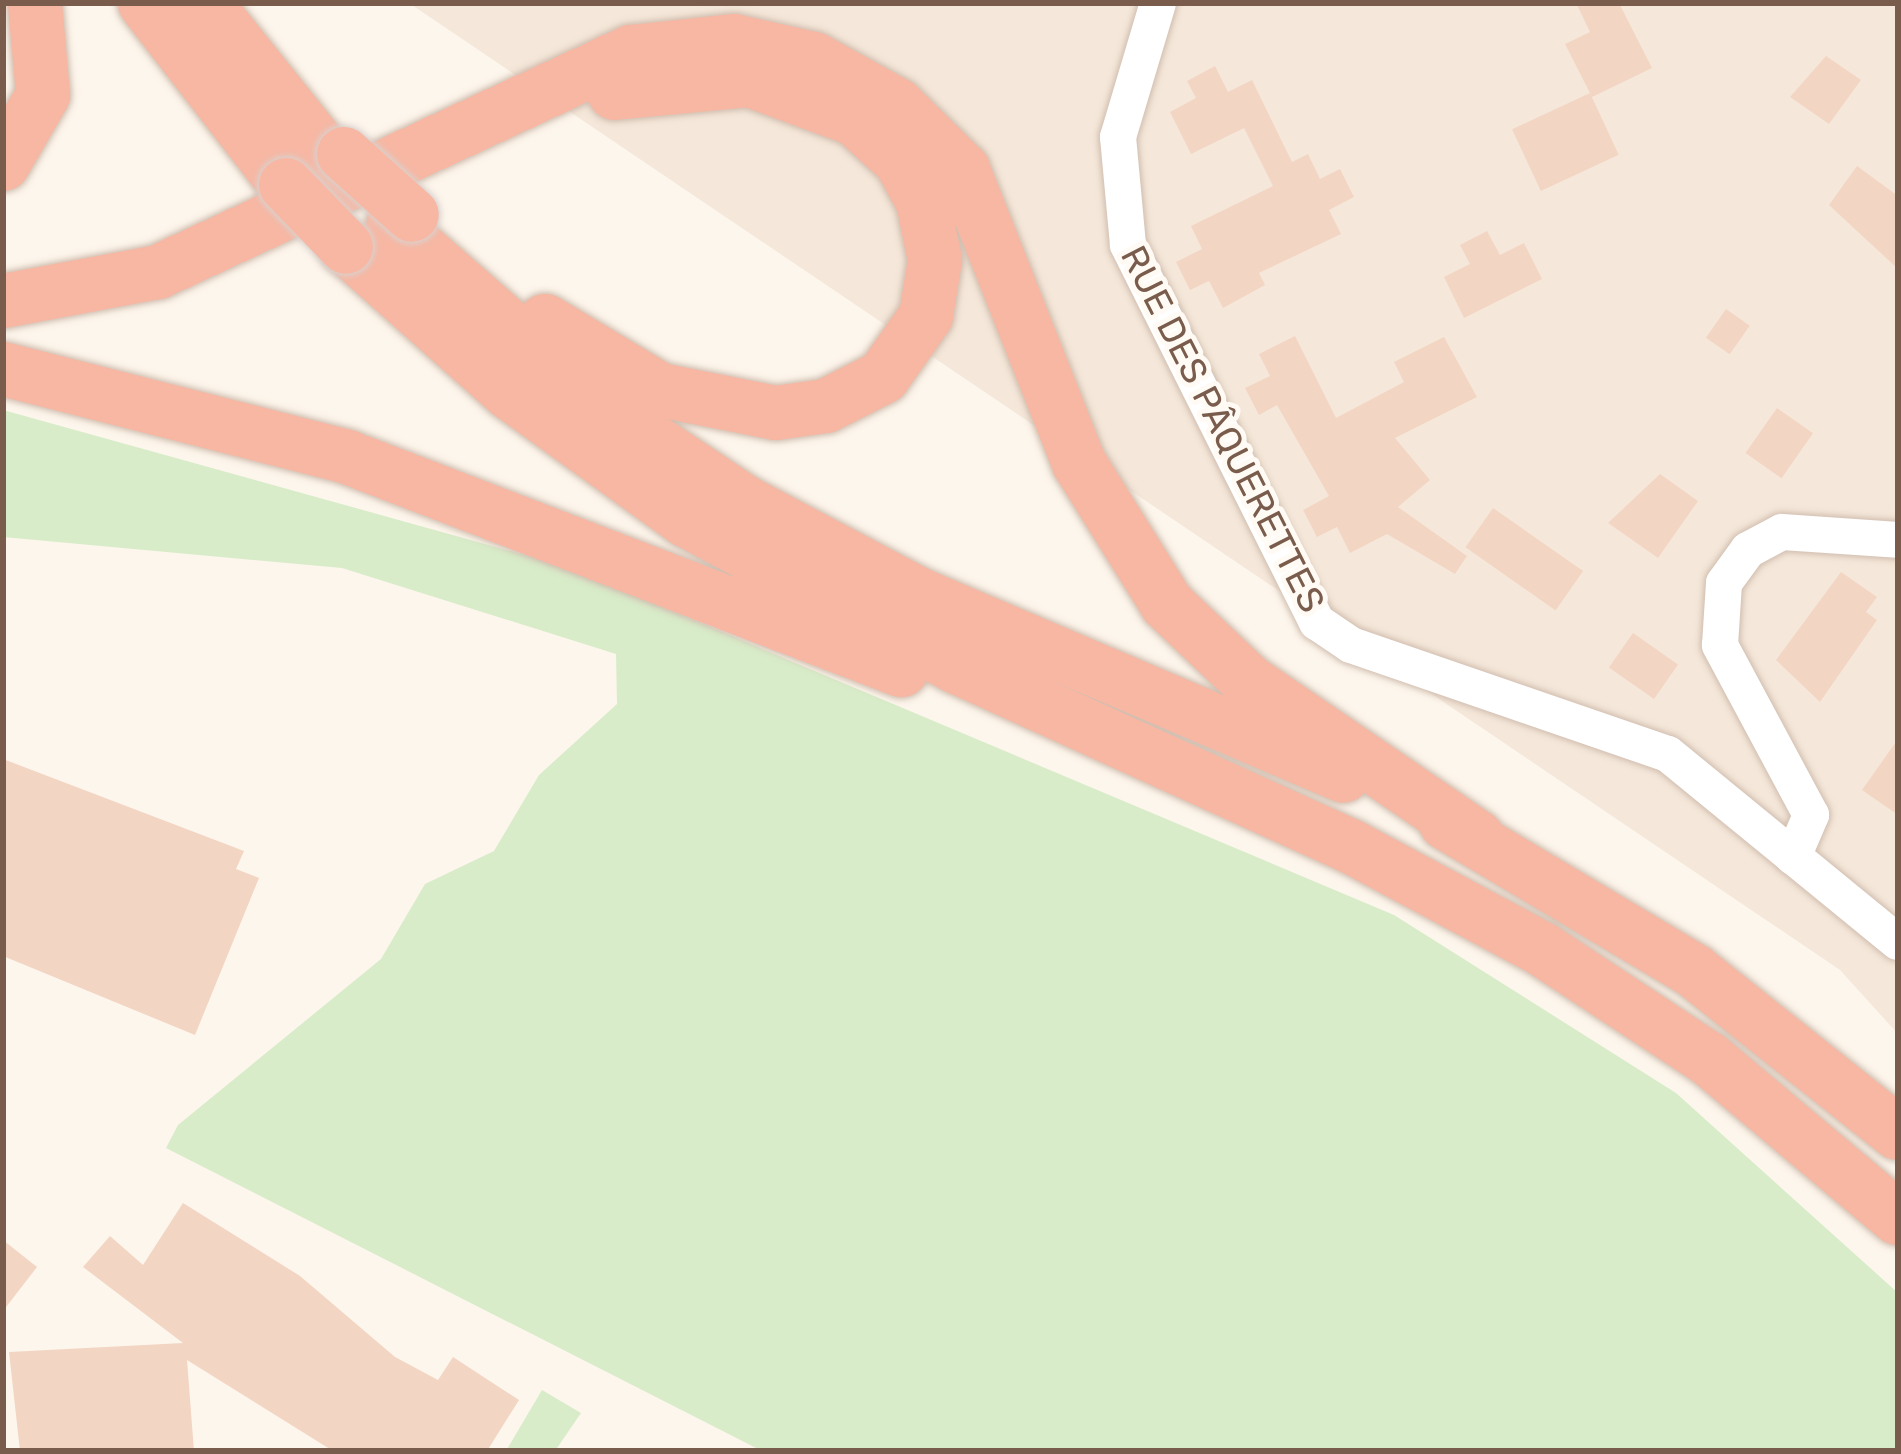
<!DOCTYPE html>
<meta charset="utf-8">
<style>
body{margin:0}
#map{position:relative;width:1901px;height:1454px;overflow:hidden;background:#fdf6ec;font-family:Rubik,sans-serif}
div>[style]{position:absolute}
.residential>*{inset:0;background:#f5e8da}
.green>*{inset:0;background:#d8ecc9}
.building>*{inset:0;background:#f3d5c3;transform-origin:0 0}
.roads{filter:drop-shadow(0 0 3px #d1beb0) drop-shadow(0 0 3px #d1beb0)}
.minor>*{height:36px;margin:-18px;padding:0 18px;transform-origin:18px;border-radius:18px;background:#fff}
.highway>*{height:54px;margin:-27px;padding:0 27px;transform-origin:27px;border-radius:27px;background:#f7b7a3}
.bridges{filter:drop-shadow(0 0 3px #dad1cd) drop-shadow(0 0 3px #dad1cd)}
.highway-bridge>*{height:54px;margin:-27px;padding:0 27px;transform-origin:27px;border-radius:27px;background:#f7b7a3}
span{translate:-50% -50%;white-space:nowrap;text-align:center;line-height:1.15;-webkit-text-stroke:10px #fffaf3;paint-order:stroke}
.street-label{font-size:36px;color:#7a5c4d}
.frame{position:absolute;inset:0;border:6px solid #7a5c4d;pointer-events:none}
</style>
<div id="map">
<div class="residential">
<i style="clip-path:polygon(409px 3px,1898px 3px,1898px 1034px,1840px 970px)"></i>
</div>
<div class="green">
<i style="clip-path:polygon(3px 410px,568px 567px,1394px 915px,1676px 1093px,1898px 1293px,1898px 1451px,762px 1451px,166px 1148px,178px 1125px,381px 959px,425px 884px,494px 851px,539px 775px,617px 704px,616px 654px,342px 568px,3px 537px)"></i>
<i style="clip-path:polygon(542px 1390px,581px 1413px,555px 1451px,506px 1451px)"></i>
</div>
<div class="building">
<i style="clip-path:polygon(1576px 3px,1619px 3px,1652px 68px,1592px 97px,1565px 44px,1590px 32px)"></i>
<i style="clip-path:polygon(1826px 56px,1861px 80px,1829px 124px,1790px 97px)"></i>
<i style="clip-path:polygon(1215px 66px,1228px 92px,1252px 80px,1292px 162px,1308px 154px,1320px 179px,1340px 169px,1354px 197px,1329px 210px,1341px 234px,1259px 273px,1265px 285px,1223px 308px,1209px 281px,1190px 290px,1176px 262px,1202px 249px,1191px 226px,1273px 186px,1244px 128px,1191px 154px,1170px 112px,1196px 98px,1187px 81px)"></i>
<i style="left:1590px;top:93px;width:68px;height:86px;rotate:65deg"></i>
<i style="clip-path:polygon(1857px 166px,1898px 196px,1898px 269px,1829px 205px)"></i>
<i style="clip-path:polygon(1487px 231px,1500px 255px,1524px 243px,1542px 279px,1464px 318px,1444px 277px,1470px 264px,1460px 245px)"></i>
<i style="left:1726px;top:309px;width:29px;height:35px;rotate:35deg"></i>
<i style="clip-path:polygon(1295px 336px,1336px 418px,1404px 382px,1394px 362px,1444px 337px,1477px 397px,1395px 438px,1430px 480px,1398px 507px,1467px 556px,1455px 574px,1387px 534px,1350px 553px,1337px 527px,1317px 537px,1303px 510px,1329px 496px,1277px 405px,1259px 415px,1245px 388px,1270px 376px,1259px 354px)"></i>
<i style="left:1777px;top:408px;width:44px;height:55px;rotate:35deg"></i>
<i style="clip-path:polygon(1660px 474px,1698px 501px,1658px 558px,1608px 523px)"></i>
<i style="left:1493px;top:508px;width:110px;height:48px;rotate:35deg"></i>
<i style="clip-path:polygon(1841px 572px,1877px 597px,1866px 612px,1877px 620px,1820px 702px,1776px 660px)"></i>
<i style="left:1633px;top:633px;width:55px;height:42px;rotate:35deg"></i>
<i style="clip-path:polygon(1898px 739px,1898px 815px,1862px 790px)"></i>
<i style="clip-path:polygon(3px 759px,244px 851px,236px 869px,259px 878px,195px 1035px,3px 956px)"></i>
<i style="clip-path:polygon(183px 1203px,300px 1276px,395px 1357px,438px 1380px,453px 1357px,519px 1400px,487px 1451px,333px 1451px,187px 1360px,194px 1451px,20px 1451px,9px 1352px,183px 1343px,83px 1267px,110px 1236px,143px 1265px)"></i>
<i style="clip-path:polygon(3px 1240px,37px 1267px,3px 1311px)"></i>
</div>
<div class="roads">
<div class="minor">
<i style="left:1158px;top:3px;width:140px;rotate:106.6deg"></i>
<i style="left:1118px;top:137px;width:108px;rotate:84.7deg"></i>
<i style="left:1128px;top:245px;width:422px;rotate:63.4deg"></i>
<i style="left:1317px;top:622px;width:41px;rotate:34.1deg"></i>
<i style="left:1351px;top:645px;width:335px;rotate:19deg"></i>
<i style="left:1668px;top:754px;width:297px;rotate:39.3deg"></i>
<i style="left:1793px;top:857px;width:46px;rotate:-66.8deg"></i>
<i style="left:1811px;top:815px;width:193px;rotate:-118.2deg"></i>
<i style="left:1720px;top:645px;width:62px;rotate:-86.3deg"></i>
<i style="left:1724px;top:583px;width:41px;rotate:-54deg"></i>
<i style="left:1748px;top:550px;width:38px;rotate:-28deg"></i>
<i style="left:1782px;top:532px;width:116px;rotate:3.9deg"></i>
</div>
<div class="highway">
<i style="left:145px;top:3px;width:230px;rotate:52.2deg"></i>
<i style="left:205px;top:3px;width:201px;rotate:51.3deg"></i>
<i style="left:3px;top:164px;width:80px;rotate:-59.9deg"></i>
<i style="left:43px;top:95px;width:92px;rotate:-95deg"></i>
<i style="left:393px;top:225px;width:270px;rotate:41.2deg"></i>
<i style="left:596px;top:403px;width:180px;rotate:33.7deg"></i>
<i style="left:746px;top:503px;width:199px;rotate:27.9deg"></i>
<i style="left:922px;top:596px;width:458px;rotate:23.1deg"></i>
<i style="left:346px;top:247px;width:220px;rotate:41.7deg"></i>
<i style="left:510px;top:393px;width:217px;rotate:35.8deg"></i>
<i style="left:686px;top:520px;width:308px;rotate:28.5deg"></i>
<i style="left:957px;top:667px;width:434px;rotate:24.5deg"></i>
<i style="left:1352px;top:847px;width:216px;rotate:28.2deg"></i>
<i style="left:1542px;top:949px;width:200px;rotate:33.4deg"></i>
<i style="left:1709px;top:1059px;width:247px;rotate:40.1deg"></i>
<i style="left:3px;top:301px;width:158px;rotate:-10.6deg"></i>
<i style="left:158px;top:272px;width:522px;rotate:-24.94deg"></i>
<i style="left:631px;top:52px;width:104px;rotate:-6.1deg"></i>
<i style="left:734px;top:41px;width:82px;rotate:12.7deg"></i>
<i style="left:814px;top:59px;width:95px;rotate:29deg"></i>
<i style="left:897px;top:105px;width:93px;rotate:44.6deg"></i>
<i style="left:963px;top:170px;width:315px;rotate:68.4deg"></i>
<i style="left:1079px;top:463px;width:166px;rotate:58deg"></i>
<i style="left:1167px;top:604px;width:112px;rotate:43.5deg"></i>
<i style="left:1248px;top:681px;width:277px;rotate:34.3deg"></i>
<i style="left:545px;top:321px;width:134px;rotate:31deg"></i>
<i style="left:660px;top:390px;width:118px;rotate:11.2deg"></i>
<i style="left:776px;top:413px;width:50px;rotate:-8deg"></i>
<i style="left:826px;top:406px;width:64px;rotate:-27deg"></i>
<i style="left:883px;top:377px;width:75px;rotate:-54.8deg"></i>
<i style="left:926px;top:316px;width:57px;rotate:-80.9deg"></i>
<i style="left:935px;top:260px;width:59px;rotate:-101.7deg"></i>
<i style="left:923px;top:202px;width:47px;rotate:-118.2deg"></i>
<i style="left:901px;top:161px;width:62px;rotate:-137.6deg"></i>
<i style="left:855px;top:119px;width:113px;rotate:-159.8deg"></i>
<i style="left:749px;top:80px;width:135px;rotate:174.5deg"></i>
<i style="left:3px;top:369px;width:355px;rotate:14.3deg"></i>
<i style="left:347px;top:457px;width:594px;rotate:21.03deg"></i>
<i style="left:1446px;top:823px;width:289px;rotate:30.8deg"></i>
<i style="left:1694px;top:971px;width:260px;rotate:38.5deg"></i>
</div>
</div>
<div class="bridges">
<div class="highway-bridge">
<i style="left:344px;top:154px;width:91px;rotate:41.9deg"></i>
<i style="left:286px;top:185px;width:86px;rotate:45.9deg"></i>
</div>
</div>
<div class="street-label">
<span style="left:1223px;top:429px;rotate:63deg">RUE DES PÂQUERETTES</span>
</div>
<div class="frame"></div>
</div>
